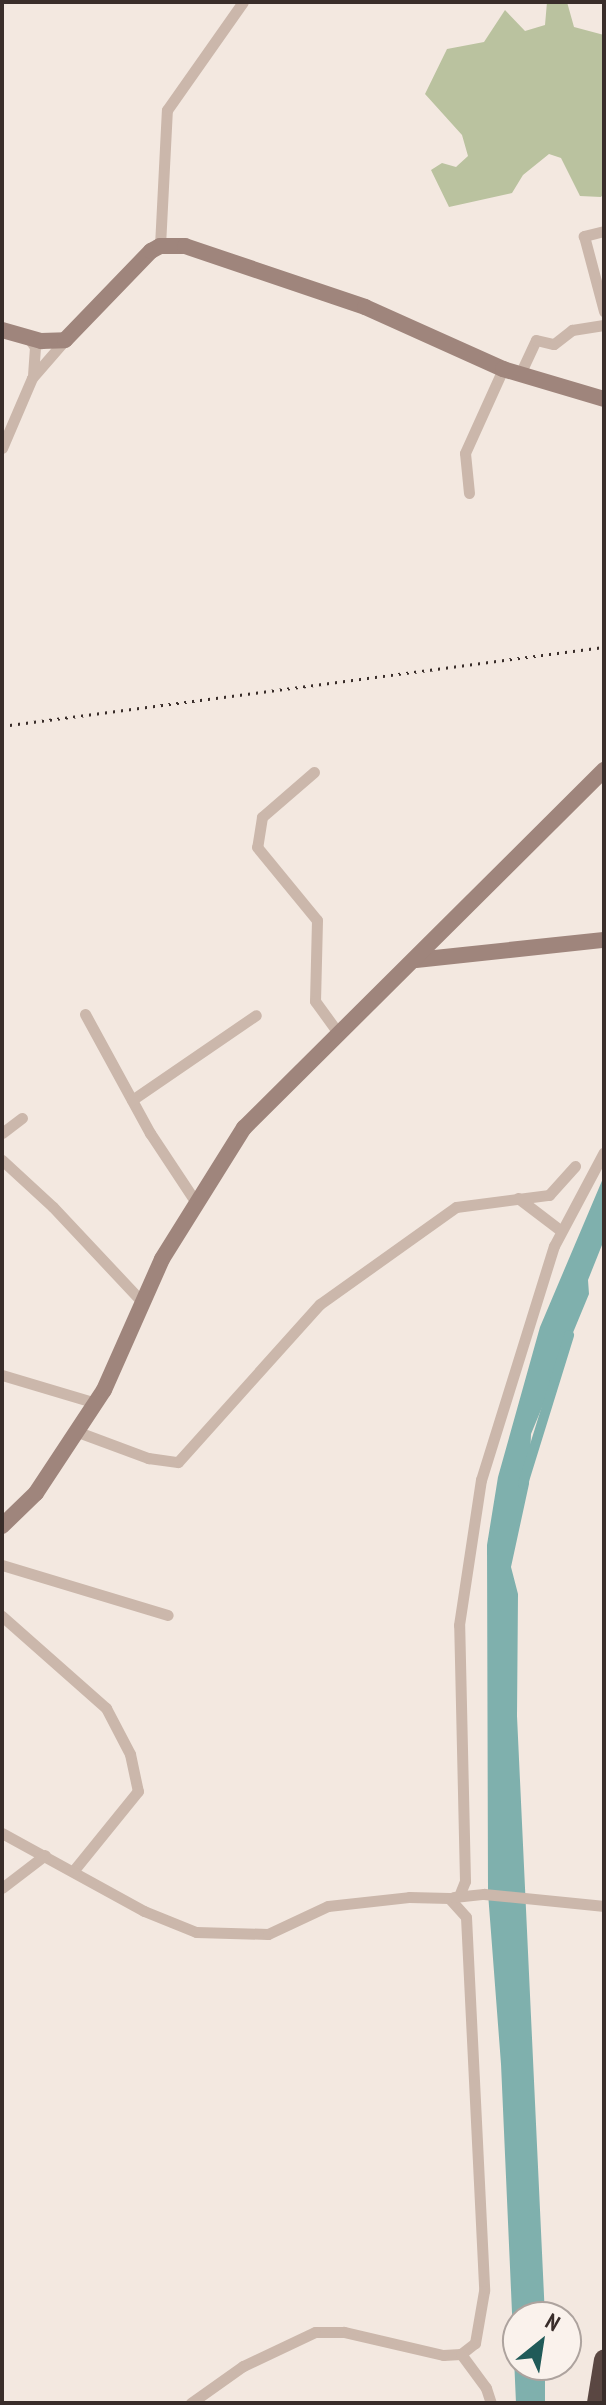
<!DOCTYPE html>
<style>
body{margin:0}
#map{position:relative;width:606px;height:2405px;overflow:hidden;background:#f3e8e0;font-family:"PT Sans Narrow",sans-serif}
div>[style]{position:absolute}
.green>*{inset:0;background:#bac29f}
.water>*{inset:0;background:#7fb0ad}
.canal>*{height:10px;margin:-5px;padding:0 5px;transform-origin:5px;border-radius:5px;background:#7fb0ad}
.street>*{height:11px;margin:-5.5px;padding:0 5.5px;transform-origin:5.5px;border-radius:5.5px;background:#cbb7ab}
.secondary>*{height:16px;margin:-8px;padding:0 8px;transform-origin:8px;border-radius:8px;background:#9f857c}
.highway>*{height:20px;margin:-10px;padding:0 10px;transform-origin:10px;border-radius:10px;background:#5a4742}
.rail>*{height:3px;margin-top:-1.5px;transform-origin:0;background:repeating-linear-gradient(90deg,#392d2a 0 2px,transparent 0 8px)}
span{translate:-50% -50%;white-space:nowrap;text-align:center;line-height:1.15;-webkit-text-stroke:8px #faf2ec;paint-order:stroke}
.frame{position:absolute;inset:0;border:4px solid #392d2a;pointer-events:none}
.north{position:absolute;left:502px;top:2301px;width:80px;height:80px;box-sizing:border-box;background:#faf2ec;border:2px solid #ada39e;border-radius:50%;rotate:30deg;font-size:22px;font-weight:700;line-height:32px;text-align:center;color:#392d2a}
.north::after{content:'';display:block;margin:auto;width:28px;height:36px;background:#205a58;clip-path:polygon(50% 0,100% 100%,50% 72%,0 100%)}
</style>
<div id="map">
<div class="green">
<i style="clip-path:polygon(547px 2px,567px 2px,574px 27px,604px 35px,604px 193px,601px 197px,580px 196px,561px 158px,549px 154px,523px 175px,512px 193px,449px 207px,431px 170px,442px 163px,456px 167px,468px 156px,462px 135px,425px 94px,447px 49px,484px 42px,505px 10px,525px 31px,545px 25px)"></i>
</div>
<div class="water">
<i style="clip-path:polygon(604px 1176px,604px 1240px,588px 1280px,589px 1294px,531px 1434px,529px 1484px,511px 1567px,518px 1594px,517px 1716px,545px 2317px,518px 2317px,518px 2365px,545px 2365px,545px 2403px,516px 2403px,501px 2064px,488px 1893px,487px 1545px,498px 1477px,540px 1327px)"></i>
</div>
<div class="canal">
<i style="left:523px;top:1484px;width:156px;rotate:-72.8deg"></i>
</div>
<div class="street">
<i style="left:604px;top:231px;width:21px;rotate:166deg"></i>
<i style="left:584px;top:236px;width:78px;rotate:75.1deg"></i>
<i style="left:160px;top:246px;width:136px;rotate:-87.1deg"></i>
<i style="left:167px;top:110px;width:132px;rotate:-54.9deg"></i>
<i style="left:28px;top:337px;width:12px;rotate:55deg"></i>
<i style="left:35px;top:347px;width:27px;rotate:94deg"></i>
<i style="left:521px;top:372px;width:35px;rotate:-65deg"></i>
<i style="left:536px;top:340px;width:18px;rotate:13deg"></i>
<i style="left:554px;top:344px;width:23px;rotate:-38deg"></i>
<i style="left:572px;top:330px;width:32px;rotate:-9deg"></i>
<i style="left:2px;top:448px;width:76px;rotate:-66.8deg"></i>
<i style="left:32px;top:378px;width:50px;rotate:-49deg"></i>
<i style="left:469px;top:493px;width:40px;rotate:-95.7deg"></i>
<i style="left:465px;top:453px;width:92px;rotate:-65.7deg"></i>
<i style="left:314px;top:772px;width:69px;rotate:139.1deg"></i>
<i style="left:262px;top:817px;width:30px;rotate:99deg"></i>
<i style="left:257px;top:847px;width:94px;rotate:50.6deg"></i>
<i style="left:317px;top:920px;width:81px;rotate:91.4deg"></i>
<i style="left:315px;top:1001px;width:41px;rotate:54deg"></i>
<i style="left:85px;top:1014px;width:136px;rotate:61.4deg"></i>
<i style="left:150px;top:1133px;width:82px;rotate:56.5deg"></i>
<i style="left:132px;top:1100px;width:150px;rotate:-34.4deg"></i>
<i style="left:2px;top:1133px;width:25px;rotate:-37deg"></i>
<i style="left:2px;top:1160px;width:69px;rotate:42.7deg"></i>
<i style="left:53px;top:1207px;width:132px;rotate:46.8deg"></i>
<i style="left:518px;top:1198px;width:53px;rotate:37.3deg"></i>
<i style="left:2px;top:1375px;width:98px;rotate:16.6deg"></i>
<i style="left:78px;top:1432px;width:75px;rotate:20.4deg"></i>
<i style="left:148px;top:1458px;width:30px;rotate:8deg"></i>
<i style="left:178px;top:1462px;width:212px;rotate:-48.1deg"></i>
<i style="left:320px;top:1304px;width:167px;rotate:-35.5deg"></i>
<i style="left:456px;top:1207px;width:94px;rotate:-7.4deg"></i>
<i style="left:549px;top:1195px;width:39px;rotate:-48deg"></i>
<i style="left:2px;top:1565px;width:173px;rotate:16.8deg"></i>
<i style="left:2px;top:1616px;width:139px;rotate:41.5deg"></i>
<i style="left:106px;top:1708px;width:52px;rotate:62.4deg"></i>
<i style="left:130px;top:1754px;width:38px;rotate:78deg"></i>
<i style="left:138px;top:1791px;width:102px;rotate:129deg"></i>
<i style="left:2px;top:1833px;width:162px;rotate:28.8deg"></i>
<i style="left:144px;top:1911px;width:56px;rotate:22deg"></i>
<i style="left:196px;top:1932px;width:72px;rotate:1.6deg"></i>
<i style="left:268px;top:1934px;width:66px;rotate:-25deg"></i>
<i style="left:328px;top:1906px;width:81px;rotate:-6.3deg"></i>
<i style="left:409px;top:1897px;width:40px;rotate:1.4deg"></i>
<i style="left:449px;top:1898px;width:25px;rotate:48deg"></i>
<i style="left:466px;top:1917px;width:374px;rotate:87.2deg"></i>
<i style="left:484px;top:2291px;width:53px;rotate:99.8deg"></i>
<i style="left:475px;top:2343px;width:18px;rotate:142deg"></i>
<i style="left:461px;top:2354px;width:18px;rotate:177deg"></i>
<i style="left:443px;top:2355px;width:102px;rotate:-166.9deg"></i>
<i style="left:344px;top:2332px;width:29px;rotate:180deg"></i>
<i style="left:315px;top:2332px;width:80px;rotate:154.7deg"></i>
<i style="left:243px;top:2366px;width:64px;rotate:144.6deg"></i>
<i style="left:2px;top:1888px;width:54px;rotate:-37.5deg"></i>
<i style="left:459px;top:1896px;width:16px;rotate:-68deg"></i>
<i style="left:465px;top:1881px;width:256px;rotate:-91.3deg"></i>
<i style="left:459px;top:1625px;width:147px;rotate:-81.4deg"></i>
<i style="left:481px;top:1480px;width:245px;rotate:-72.7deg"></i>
<i style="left:554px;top:1246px;width:106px;rotate:-62deg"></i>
<i style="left:454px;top:1897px;width:30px;rotate:-6deg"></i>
<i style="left:484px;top:1894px;width:121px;rotate:5.7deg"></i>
<i style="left:461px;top:2354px;width:42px;rotate:53.7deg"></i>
<i style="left:486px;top:2388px;width:16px;rotate:72deg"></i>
</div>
<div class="secondary">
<i style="left:2px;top:330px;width:41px;rotate:15.8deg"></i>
<i style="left:41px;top:341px;width:24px;rotate:-2deg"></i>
<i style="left:65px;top:340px;width:124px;rotate:-46deg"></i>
<i style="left:151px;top:251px;width:10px;rotate:-29deg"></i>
<i style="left:160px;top:246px;width:25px"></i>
<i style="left:185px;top:246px;width:190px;rotate:18.7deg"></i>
<i style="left:365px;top:307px;width:151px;rotate:24.2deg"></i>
<i style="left:503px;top:369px;width:105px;rotate:16.5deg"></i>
<i style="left:416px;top:960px;width:189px;rotate:-6.1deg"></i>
<i style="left:2px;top:1526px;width:47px;rotate:-44.1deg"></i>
<i style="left:36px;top:1493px;width:123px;rotate:-56.6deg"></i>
<i style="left:104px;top:1390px;width:143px;rotate:-66.1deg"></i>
<i style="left:162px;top:1259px;width:155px;rotate:-58deg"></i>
<i style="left:244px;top:1128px;width:508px;rotate:-44.84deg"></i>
</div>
<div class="highway">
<i style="left:597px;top:2403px;width:44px;rotate:-80.8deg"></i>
</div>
<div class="rail">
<i style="left:2px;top:726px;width:607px;rotate:-7.48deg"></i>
</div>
<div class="frame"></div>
<div class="north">N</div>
</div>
